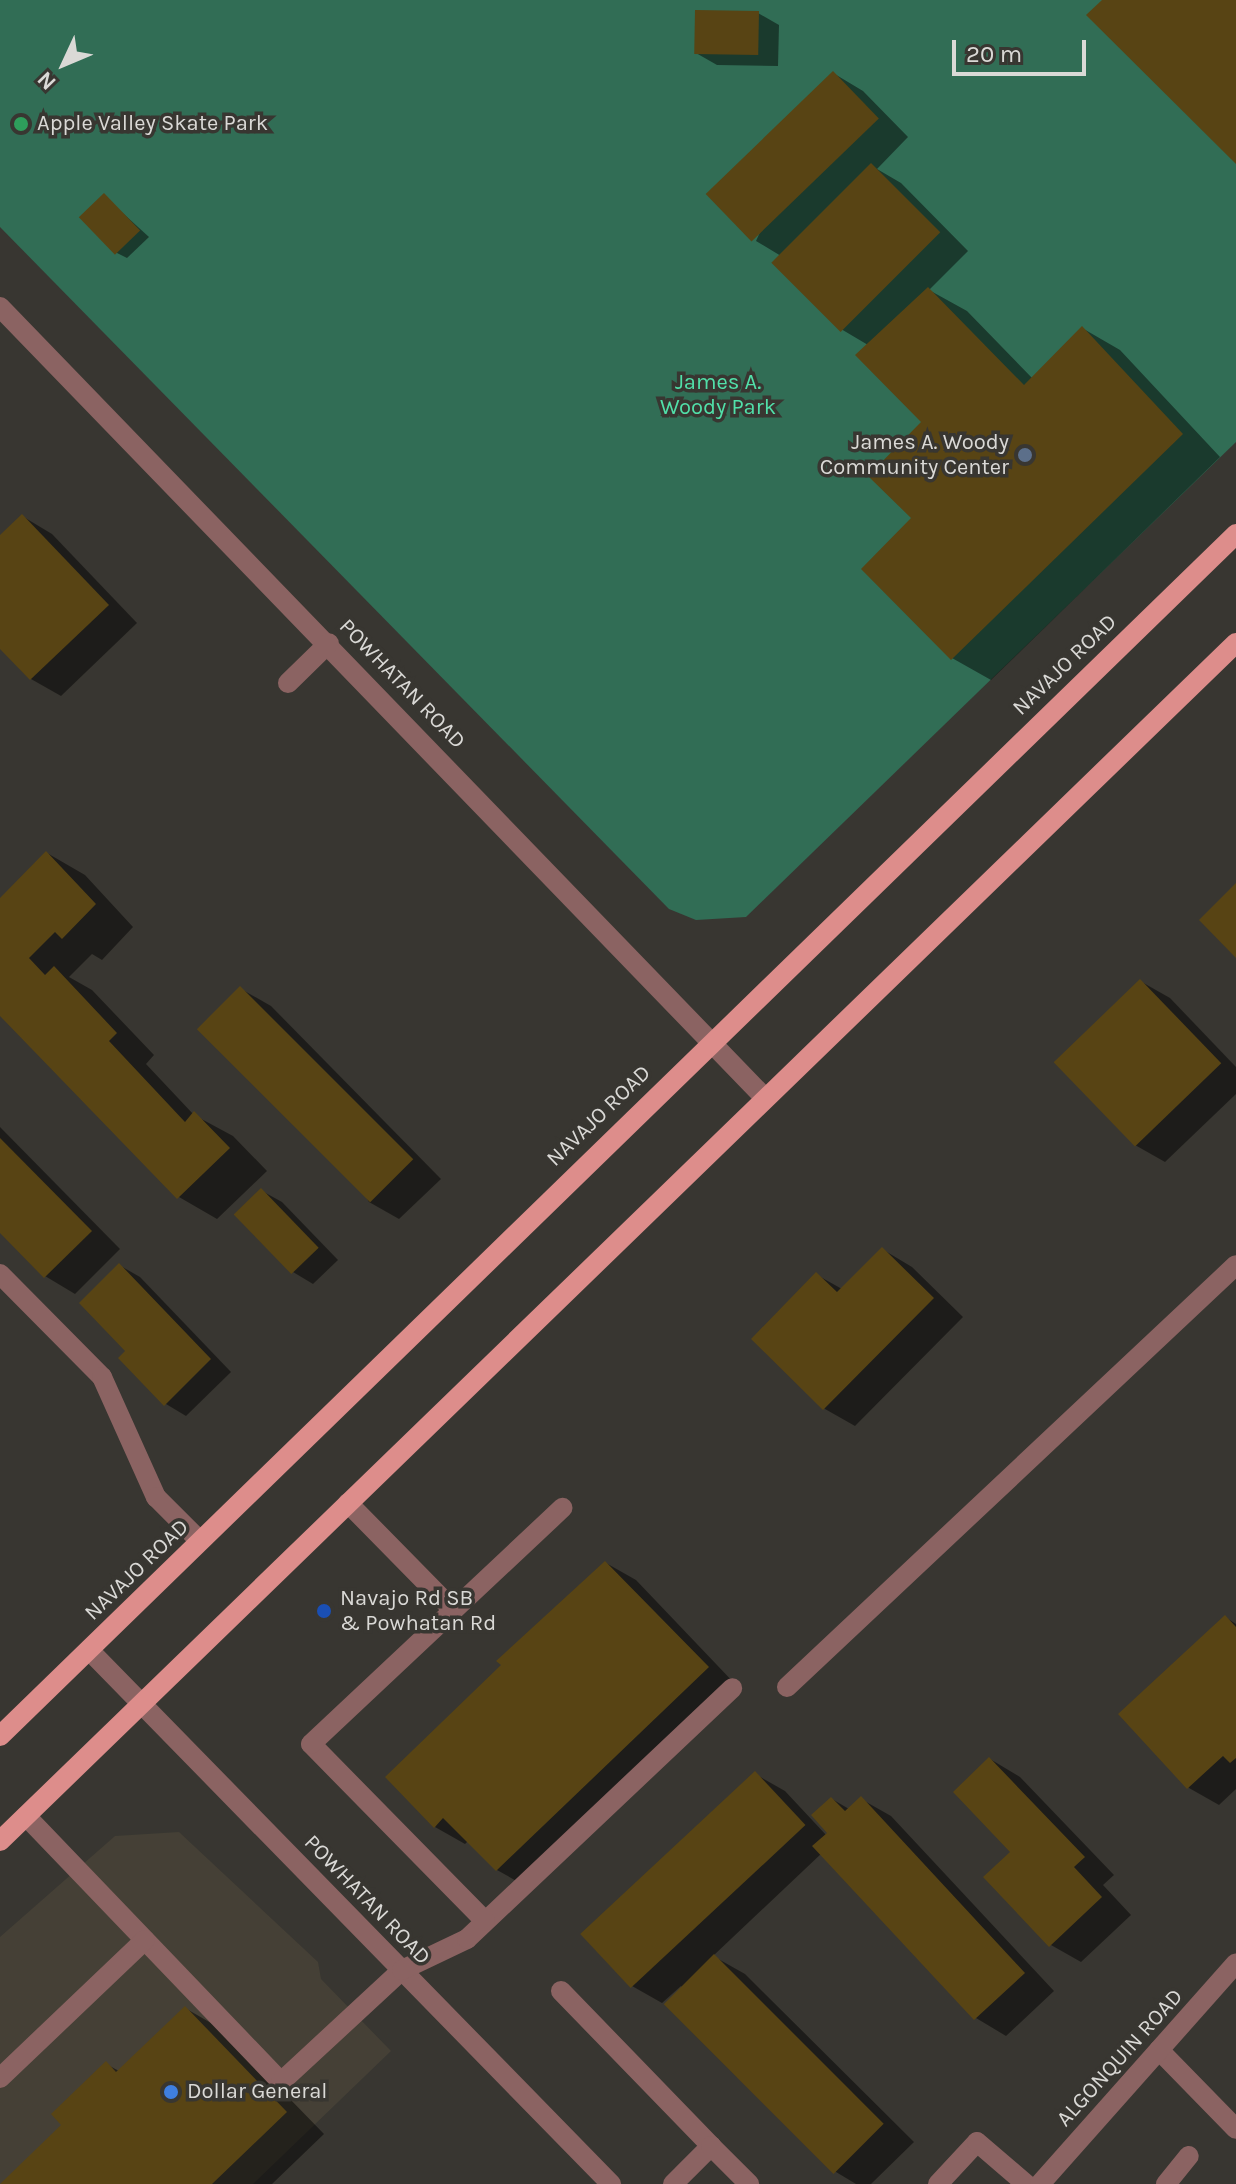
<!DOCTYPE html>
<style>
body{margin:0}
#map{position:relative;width:1236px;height:2184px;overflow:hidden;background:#383631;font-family:Karla,sans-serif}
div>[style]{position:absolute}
.built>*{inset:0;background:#454036}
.green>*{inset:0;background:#316d55}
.shadow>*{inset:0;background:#0007}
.building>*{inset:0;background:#584414;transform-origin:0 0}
.minor>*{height:20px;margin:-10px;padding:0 10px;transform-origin:10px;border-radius:10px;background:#8b6362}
.major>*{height:20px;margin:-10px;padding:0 10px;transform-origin:10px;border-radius:10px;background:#dd8d8b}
.dots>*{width:22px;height:22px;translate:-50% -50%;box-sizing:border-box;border:4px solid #383631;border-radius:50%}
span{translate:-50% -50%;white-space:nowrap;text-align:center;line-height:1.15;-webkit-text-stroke:7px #383631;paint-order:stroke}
.poi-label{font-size:22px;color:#dad9d6}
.left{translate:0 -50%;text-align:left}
.right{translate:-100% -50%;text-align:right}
.park-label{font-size:22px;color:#51e0a9}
.street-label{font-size:22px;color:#dad9d6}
.north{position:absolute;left:24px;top:24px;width:80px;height:80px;-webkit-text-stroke:6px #383631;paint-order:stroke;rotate:226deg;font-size:22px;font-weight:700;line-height:32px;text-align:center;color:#dad9d6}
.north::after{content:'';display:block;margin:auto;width:28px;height:36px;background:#dad9d6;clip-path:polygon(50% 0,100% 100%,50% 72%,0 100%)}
.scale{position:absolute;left:952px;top:40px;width:134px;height:36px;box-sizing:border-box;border:4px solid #dad9d6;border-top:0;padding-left:10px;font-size:24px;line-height:28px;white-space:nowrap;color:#dad9d6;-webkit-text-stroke:6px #383631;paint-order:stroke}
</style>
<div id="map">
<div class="built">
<i style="clip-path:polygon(179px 1832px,318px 1962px,321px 1979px,391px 2051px,253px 2184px,0 2184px,0 1937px,115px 1836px)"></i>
</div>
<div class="green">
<i style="clip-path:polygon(0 0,1236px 0,1236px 442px,746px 917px,696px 920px,669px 909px,0 227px)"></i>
</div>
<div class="shadow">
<i style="clip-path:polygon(758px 13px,779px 25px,778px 66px,717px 65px,696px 53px)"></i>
<i style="clip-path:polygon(833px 73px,863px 91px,908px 137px,877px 169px,901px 183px,968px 251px,929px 290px,967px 311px,1033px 379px,1082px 328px,1120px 350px,1220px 457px,991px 680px,952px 658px,913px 518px,924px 422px,868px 345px,841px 329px,781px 256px,756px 241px)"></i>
<i style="clip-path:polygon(104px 196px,149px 237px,127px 258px,117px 253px)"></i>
<i style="clip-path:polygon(22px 516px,52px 534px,137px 623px,61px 696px,31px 679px,0 646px,0 537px)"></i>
<i style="clip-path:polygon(47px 853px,85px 875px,133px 927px,102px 960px,92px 954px,69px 977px,92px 990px,154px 1055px,146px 1064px,194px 1115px,233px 1136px,267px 1171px,217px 1219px,179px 1197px,0 1013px,0 901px)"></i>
<i style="clip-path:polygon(1140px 981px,1170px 998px,1236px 1067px,1236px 1094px,1165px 1162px,1135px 1145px)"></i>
<i style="clip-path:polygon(241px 989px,271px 1006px,441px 1179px,399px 1219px,369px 1202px)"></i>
<i style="clip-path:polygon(0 1127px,120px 1249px,75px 1294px,45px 1276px,0 1230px)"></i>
<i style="clip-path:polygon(262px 1191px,282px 1202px,338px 1260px,313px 1284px,293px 1272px)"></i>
<i style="clip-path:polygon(882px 1249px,912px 1267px,963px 1317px,855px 1426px,825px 1409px,754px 1339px,817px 1275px,842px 1289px)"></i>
<i style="clip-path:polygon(119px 1265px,140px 1277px,231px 1372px,186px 1416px,166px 1404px,127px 1351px)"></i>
<i style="clip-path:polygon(606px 1563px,636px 1580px,737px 1686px,527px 1887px,497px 1870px,468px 1841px,465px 1844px,435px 1827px)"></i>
<i style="clip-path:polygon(1225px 1617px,1236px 1624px,1236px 1789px,1219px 1805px,1189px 1788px,1121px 1714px)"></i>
<i style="clip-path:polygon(990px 1759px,1020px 1777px,1114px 1875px,1103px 1885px,1131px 1915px,1081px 1962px,1051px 1945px,1013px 1852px)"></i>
<i style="clip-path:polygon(755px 1774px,785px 1791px,827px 1836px,832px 1799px,849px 1809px,861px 1799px,891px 1816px,1054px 1991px,1006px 2036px,976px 2018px,822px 1853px,713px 1956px,745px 1974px,914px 2142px,871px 2184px,856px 2184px,836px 2172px,681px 1986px,662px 2003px,632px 1986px)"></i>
<i style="clip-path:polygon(185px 2008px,223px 2030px,324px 2134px,272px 2184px,3px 2184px,63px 2125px,106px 2064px,119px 2071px)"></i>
</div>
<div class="building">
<i style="clip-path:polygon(1102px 0,1236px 0,1236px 164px,1086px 15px)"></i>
<i style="left:695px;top:10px;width:64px;height:44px;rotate:1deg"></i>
<i style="left:833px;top:71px;width:66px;height:177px;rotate:46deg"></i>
<i style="left:871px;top:163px;width:98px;height:141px;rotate:45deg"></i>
<i style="left:104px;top:193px;width:52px;height:35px;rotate:46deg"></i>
<i style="clip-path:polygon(928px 287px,1024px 385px,1082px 326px,1183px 434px,951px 660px,861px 569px,911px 518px,868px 476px,921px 422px,855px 355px)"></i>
<i style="clip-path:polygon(22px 514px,109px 605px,30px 680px,0 649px,0 535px)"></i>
<i style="clip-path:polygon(46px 851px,96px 904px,62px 939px,55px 932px,29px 958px,45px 975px,54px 966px,117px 1033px,109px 1041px,185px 1122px,194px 1111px,230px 1148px,177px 1199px,0 1016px,0 898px)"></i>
<i style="clip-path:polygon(1236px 883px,1236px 958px,1199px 920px)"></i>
<i style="left:1140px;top:979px;width:117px;height:120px;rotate:46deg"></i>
<i style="left:240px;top:986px;width:245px;height:61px;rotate:45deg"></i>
<i style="clip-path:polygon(0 1138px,92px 1231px,44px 1278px,0 1233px)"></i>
<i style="left:261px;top:1188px;width:83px;height:38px;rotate:46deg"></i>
<i style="clip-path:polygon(882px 1247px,934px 1298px,823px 1410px,751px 1339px,816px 1272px,837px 1292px)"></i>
<i style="clip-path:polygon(119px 1263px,211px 1359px,164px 1406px,118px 1358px,125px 1351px,79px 1303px)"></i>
<i style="clip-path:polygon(605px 1561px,709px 1667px,496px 1871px,443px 1818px,434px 1828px,385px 1777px,501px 1665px,496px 1661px)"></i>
<i style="clip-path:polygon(1225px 1615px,1236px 1627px,1236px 1758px,1230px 1763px,1223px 1756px,1187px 1789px,1118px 1714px)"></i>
<i style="clip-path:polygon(989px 1757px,1085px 1857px,1074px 1867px,1102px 1897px,1049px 1947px,983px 1877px,1010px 1852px,953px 1792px)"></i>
<i style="left:755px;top:1771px;width:74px;height:239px;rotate:47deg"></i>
<i style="clip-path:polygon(861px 1796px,1025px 1973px,974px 2020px,812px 1846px,827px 1833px,811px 1815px,831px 1797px,845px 1811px)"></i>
<i style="left:714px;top:1954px;width:240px;height:71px;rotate:45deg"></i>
<i style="clip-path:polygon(185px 2006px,287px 2112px,212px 2184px,0 2184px,61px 2125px,51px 2114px,106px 2061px,116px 2072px)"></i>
</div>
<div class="minor">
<i style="left:0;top:307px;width:1100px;rotate:45.96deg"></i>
<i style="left:288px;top:683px;width:57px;rotate:-44.3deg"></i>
<i style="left:0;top:1274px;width:145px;rotate:45.3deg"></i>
<i style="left:102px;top:1377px;width:132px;rotate:65.8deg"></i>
<i style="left:156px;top:1497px;width:62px;rotate:45deg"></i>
<i style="left:348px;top:1503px;width:150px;rotate:45.5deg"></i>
<i style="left:89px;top:1650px;width:747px;rotate:45.65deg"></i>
<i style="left:787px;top:1687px;width:616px;rotate:-43.22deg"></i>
<i style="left:26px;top:1816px;width:368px;rotate:46.2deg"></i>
<i style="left:281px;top:2082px;width:165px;rotate:-42.8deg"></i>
<i style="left:402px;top:1970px;width:72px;rotate:-25.5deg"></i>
<i style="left:467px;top:1939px;width:365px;rotate:-43.4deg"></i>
<i style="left:485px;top:1921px;width:248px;rotate:-134.5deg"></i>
<i style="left:311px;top:1744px;width:345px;rotate:-43.2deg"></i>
<i style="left:561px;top:1991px;width:216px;rotate:45.9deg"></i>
<i style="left:1159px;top:2050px;width:110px;rotate:45.7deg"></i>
<i style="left:0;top:2078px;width:200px;rotate:-43.6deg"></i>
<i style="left:673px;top:2184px;width:54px;rotate:-45deg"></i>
<i style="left:711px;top:2146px;width:54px;rotate:45deg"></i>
<i style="left:938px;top:2184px;width:57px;rotate:-47.1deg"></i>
<i style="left:977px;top:2142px;width:65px;rotate:40.6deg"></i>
<i style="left:1040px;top:2184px;width:295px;rotate:-48.4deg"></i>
<i style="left:1166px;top:2184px;width:36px;rotate:-51deg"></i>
</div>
<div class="major">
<i style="left:0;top:1736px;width:1724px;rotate:-44.2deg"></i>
<i style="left:0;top:1841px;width:1721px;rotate:-44.11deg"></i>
</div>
<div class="dots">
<i style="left:21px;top:124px;background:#2e9e5b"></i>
<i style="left:1025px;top:455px;background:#5c6f8a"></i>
<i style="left:324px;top:1611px;background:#1a4fb4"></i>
<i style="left:171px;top:2092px;background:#3f7fe0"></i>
</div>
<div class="poi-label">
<span class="left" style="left:37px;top:124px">Apple Valley Skate Park</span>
<span class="right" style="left:1009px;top:455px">James A. Woody<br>Community Center</span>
<span class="left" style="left:340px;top:1611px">Navajo Rd SB<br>&amp; Powhatan Rd</span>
<span class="left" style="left:187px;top:2092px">Dollar General</span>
</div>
<div class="park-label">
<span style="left:718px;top:395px">James A.<br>Woody Park</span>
</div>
<div class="street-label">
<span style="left:1065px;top:665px;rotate:-44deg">NAVAJO ROAD</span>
<span style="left:402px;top:684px;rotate:46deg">POWHATAN ROAD</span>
<span style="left:599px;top:1116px;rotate:-44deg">NAVAJO ROAD</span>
<span style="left:137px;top:1570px;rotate:-44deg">NAVAJO ROAD</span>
<span style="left:367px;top:1900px;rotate:46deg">POWHATAN ROAD</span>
<span style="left:1120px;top:2058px;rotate:-48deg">ALGONQUIN ROAD</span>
</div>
<div class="north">N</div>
<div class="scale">20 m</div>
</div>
